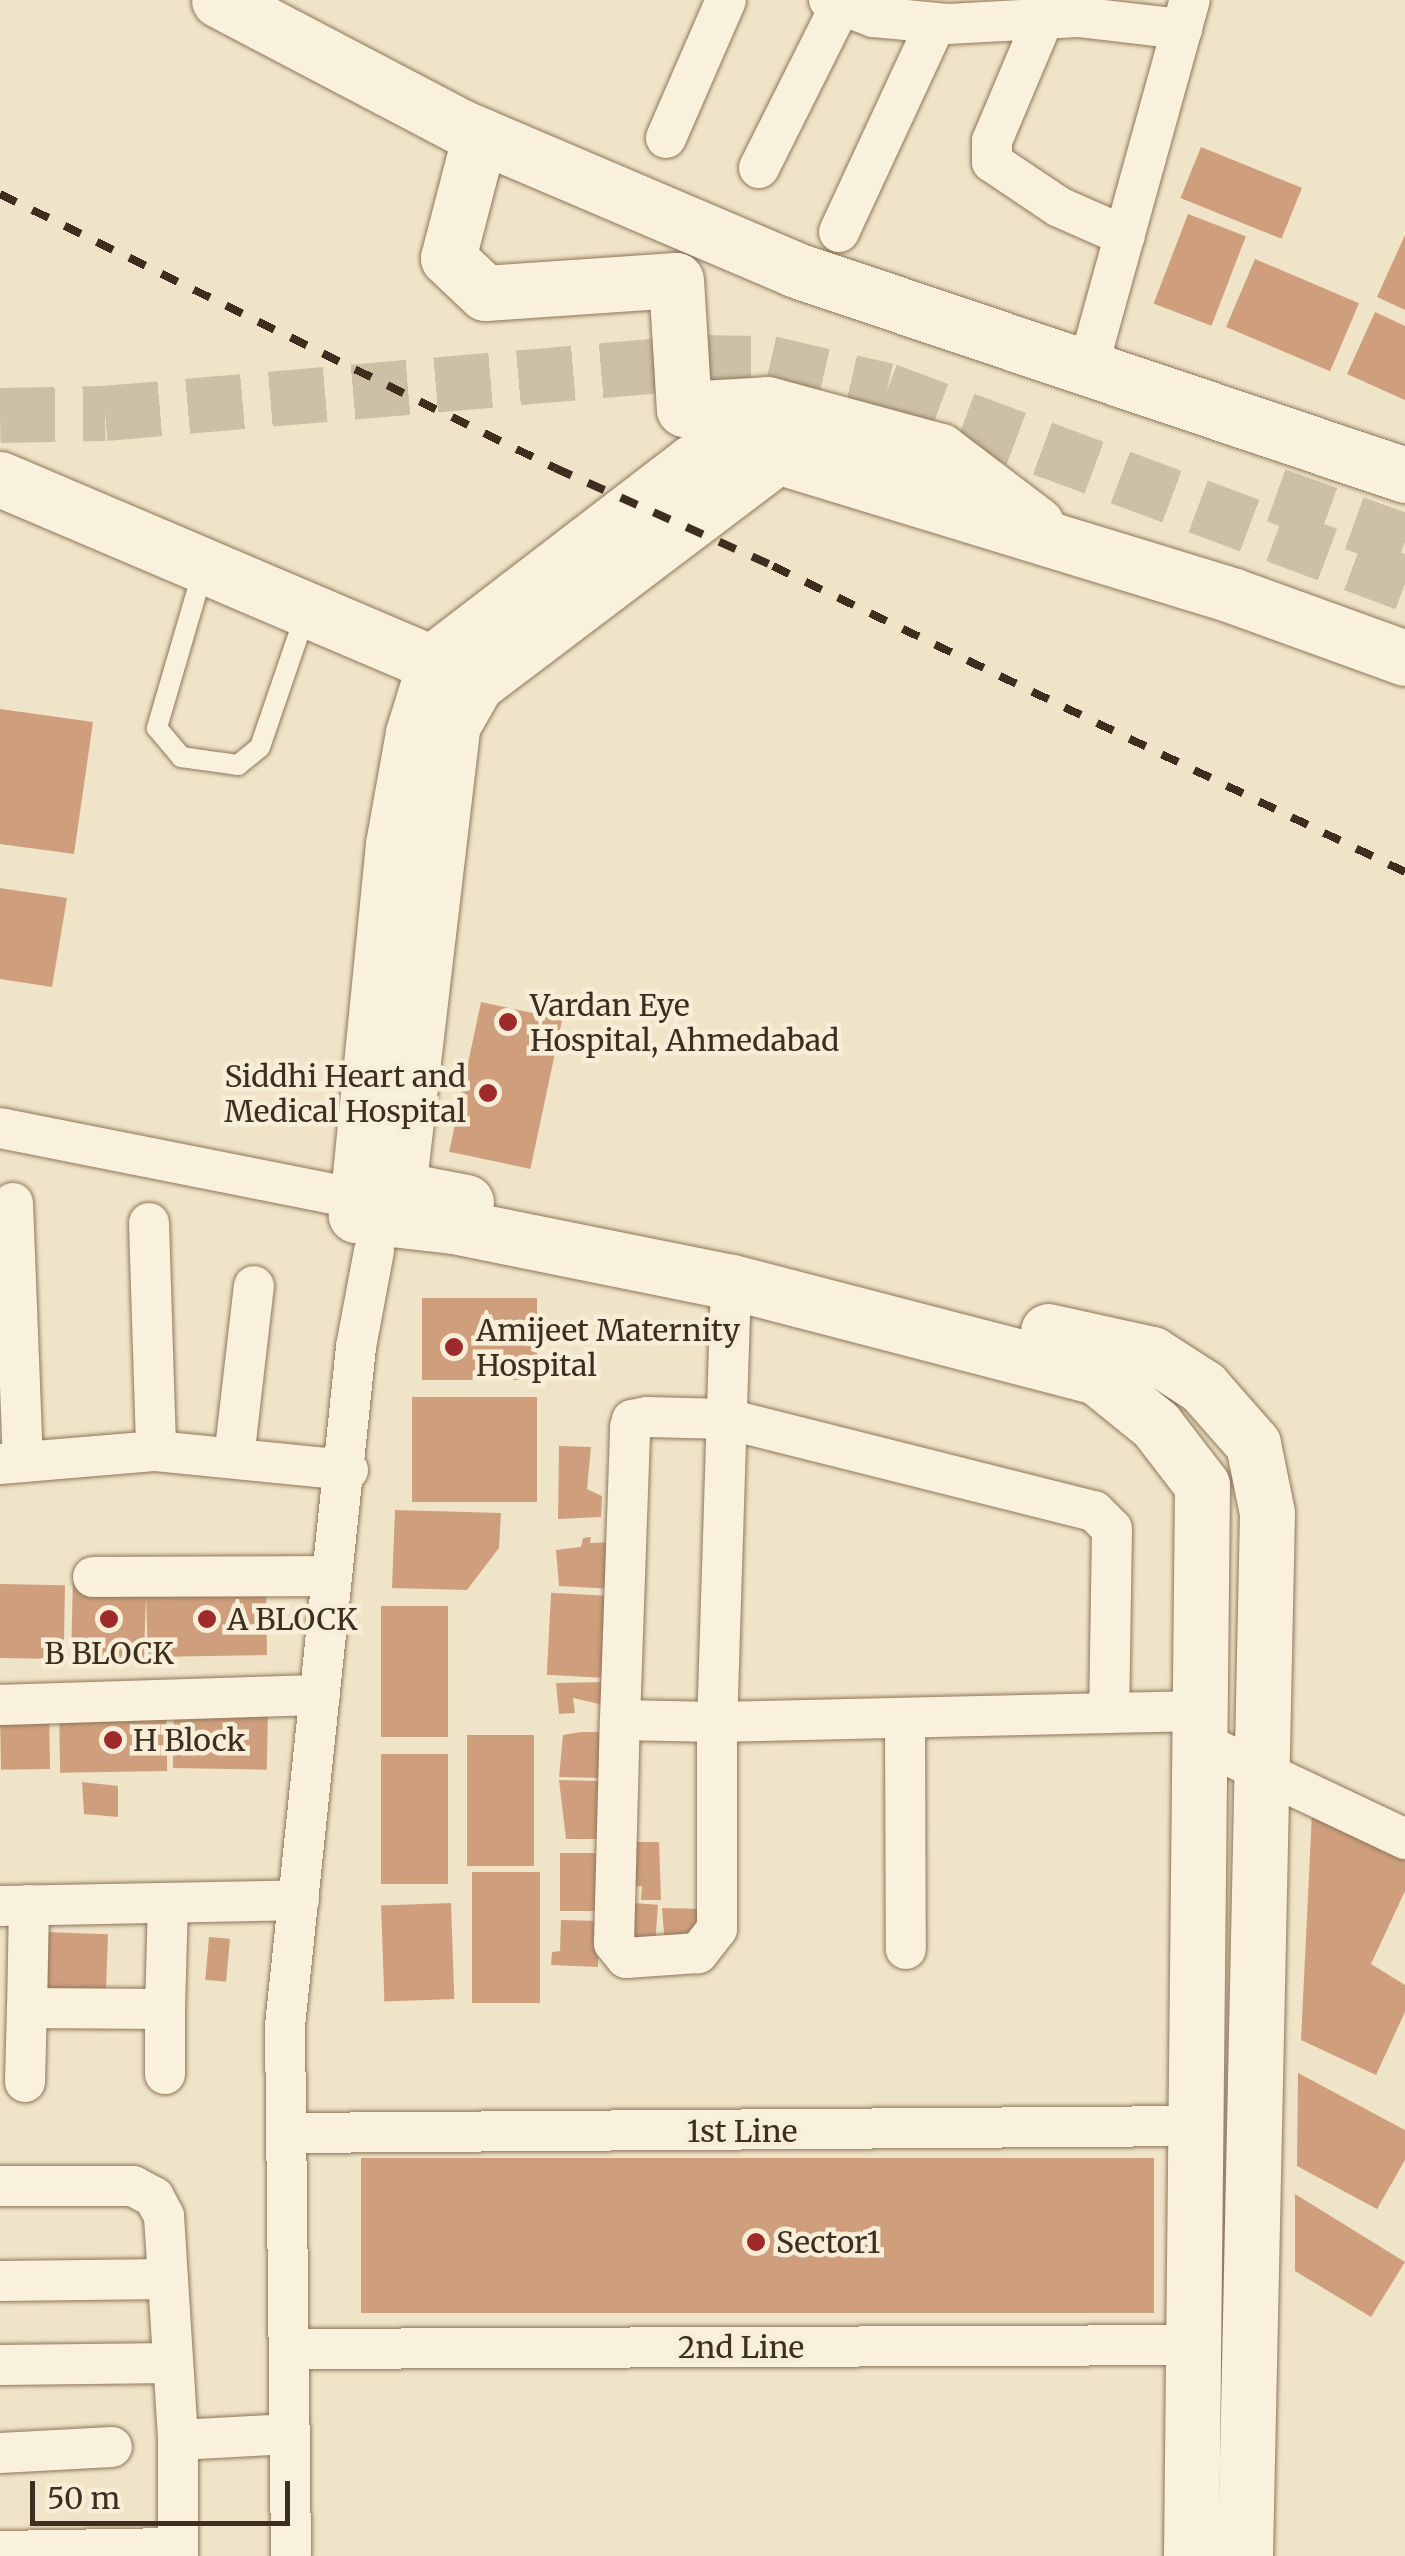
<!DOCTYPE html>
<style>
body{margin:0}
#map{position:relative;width:1405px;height:2556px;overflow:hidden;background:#f0e4c8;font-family:Merriweather,serif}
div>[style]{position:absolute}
.building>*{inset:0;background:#cf9f7d;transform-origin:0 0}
.secondary-tunnel>*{height:55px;margin-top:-27.5px;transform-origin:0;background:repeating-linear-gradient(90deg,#ccc0a6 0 55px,transparent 0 83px)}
.roads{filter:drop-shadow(0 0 2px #8d765c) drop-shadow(0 0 2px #8d765c)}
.lane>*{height:20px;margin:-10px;padding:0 10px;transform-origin:10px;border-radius:10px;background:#faf1dc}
.street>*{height:40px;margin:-20px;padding:0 20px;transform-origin:20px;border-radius:20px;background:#faf1dc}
.secondary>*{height:55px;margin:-27.5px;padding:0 27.5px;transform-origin:27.5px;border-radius:27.5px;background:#faf1dc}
.rail>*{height:8px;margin-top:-4px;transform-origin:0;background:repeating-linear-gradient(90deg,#3d2e20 0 18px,transparent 0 36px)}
.dots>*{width:28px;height:28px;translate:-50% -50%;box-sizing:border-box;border:5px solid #f7eed8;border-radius:50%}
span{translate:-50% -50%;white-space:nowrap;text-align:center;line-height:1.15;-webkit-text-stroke:9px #f7eed8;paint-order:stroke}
.poi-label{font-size:30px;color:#3d2e20}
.left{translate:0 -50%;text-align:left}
.right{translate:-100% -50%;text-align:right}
.street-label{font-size:30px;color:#3d2e20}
.scale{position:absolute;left:30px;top:2481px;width:260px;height:45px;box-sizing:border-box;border:5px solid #3d2e20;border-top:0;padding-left:12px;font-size:30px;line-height:35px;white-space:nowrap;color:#3d2e20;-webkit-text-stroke:8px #f7eed8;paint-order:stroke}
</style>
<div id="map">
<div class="building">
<i style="left:1201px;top:147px;width:109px;height:55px;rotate:22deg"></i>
<i style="left:1188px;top:214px;width:62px;height:96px;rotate:21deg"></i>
<i style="clip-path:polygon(1405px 235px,1405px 310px,1377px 297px)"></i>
<i style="left:1255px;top:259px;width:113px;height:74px;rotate:23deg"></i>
<i style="clip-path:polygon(1375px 312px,1405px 326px,1405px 400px,1347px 374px)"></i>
<i style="clip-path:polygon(0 709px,93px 722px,74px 854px,0 844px)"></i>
<i style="clip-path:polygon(0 888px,67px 898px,52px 987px,0 979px)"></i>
<i style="left:481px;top:1002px;width:83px;height:153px;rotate:12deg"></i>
<i style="left:422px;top:1298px;width:115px;height:82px"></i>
<i style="left:412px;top:1397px;width:125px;height:105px"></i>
<i style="clip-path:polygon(559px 1446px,591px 1447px,587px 1489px,602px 1496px,601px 1517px,558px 1519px)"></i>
<i style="clip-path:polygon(395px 1510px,501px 1513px,499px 1548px,467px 1590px,392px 1588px)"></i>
<i style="clip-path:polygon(591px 1537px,590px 1543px,612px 1542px,613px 1589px,559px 1586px,556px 1550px,581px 1547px,583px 1538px)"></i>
<i style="clip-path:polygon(266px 1578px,267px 1655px,148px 1657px,146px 1595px,144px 1659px,71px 1657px,73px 1579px)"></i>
<i style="left:0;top:1584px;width:65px;height:74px;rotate:1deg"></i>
<i style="left:611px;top:1596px;width:82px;height:60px;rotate:93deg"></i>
<i style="left:448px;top:1606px;width:131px;height:67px;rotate:90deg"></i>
<i style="clip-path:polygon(606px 1682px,608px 1706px,573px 1698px,575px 1713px,559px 1714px,556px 1683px)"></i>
<i style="left:174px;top:1702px;width:94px;height:66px;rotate:1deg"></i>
<i style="left:166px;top:1705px;width:66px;height:107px;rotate:89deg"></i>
<i style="left:49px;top:1709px;width:60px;height:49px;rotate:89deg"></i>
<i style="clip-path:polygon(581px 1732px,599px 1732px,600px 1778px,559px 1777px,563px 1735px)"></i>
<i style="left:467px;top:1735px;width:67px;height:131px"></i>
<i style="left:448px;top:1754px;width:130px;height:67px;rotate:90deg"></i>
<i style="clip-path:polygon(559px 1780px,599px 1781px,598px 1839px,566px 1839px)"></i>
<i style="clip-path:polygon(82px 1782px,118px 1786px,118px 1817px,84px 1814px)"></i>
<i style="clip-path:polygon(1312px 1813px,1405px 1854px,1405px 1891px,1371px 1964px,1405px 1985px,1405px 2012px,1376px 2075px,1301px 2040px)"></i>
<i style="clip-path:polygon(620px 1842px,659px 1842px,661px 1900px,641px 1900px,642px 1886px,619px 1888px)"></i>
<i style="left:560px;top:1853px;width:39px;height:58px"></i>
<i style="left:540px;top:1872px;width:131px;height:68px;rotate:90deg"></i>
<i style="left:618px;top:1902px;width:40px;height:44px;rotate:4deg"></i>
<i style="left:451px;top:1903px;width:96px;height:70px;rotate:88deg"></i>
<i style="clip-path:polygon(662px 1908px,706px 1909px,703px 1947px,665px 1947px)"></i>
<i style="clip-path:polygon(561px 1920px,598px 1921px,598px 1967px,551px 1965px,552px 1952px,560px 1951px)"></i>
<i style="left:44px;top:1932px;width:64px;height:64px;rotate:2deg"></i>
<i style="left:209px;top:1937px;width:21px;height:43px;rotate:5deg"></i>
<i style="clip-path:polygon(1298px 2073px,1405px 2130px,1405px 2160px,1377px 2209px,1297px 2166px)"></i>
<i style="left:1154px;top:2158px;width:155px;height:793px;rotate:90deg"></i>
<i style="clip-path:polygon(1295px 2194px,1405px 2262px,1371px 2317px,1295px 2271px)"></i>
</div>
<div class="secondary-tunnel">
<i style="left:0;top:415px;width:105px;rotate:-1.1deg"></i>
<i style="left:105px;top:413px;width:593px;rotate:-4.93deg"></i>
<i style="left:696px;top:362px;width:74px;rotate:0.8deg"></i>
<i style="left:770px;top:363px;width:120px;rotate:13deg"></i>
<i style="left:887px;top:390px;width:553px;rotate:20.43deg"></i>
<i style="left:1276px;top:495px;width:137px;rotate:19.6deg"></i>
</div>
<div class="roads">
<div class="lane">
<i style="left:204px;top:567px;width:168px;rotate:106.3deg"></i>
<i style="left:157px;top:728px;width:38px;rotate:50deg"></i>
<i style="left:181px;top:757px;width:58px;rotate:8deg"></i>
<i style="left:238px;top:765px;width:28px;rotate:-39deg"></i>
<i style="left:260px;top:747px;width:142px;rotate:-71.1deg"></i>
</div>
<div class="street">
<i style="left:829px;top:0;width:47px;rotate:21.1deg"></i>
<i style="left:873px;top:17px;width:75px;rotate:5.3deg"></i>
<i style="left:948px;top:24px;width:130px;rotate:-3.1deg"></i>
<i style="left:1078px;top:17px;width:105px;rotate:6.6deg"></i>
<i style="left:1043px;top:20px;width:131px;rotate:112.9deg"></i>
<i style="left:992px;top:141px;width:21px;rotate:90deg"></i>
<i style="left:992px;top:162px;width:81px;rotate:33.9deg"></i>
<i style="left:1059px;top:207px;width:72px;rotate:23.7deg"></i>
<i style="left:666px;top:138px;width:150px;rotate:-66.5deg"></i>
<i style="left:759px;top:168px;width:183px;rotate:-63.4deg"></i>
<i style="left:839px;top:232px;width:230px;rotate:-65.1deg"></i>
<i style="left:1088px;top:367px;width:381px;rotate:-74.5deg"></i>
<i style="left:0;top:1128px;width:338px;rotate:11.2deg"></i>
<i style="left:13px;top:1203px;width:259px;rotate:87.8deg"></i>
<i style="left:149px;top:1223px;width:228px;rotate:88.2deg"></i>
<i style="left:731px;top:1282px;width:440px;rotate:91.8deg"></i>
<i style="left:717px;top:1722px;width:485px;rotate:-1.3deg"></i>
<i style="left:234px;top:1458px;width:173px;rotate:-83.4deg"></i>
<i style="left:0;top:1464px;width:157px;rotate:-4.8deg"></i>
<i style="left:156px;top:1451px;width:193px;rotate:5.7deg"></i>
<i style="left:93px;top:1577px;width:239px;rotate:-0.2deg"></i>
<i style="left:0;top:1705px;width:320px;rotate:-1.8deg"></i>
<i style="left:905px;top:1718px;width:231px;rotate:89.8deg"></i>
<i style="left:620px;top:1720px;width:97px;rotate:1.2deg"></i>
<i style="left:717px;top:1722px;width:207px;rotate:90deg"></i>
<i style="left:717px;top:1929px;width:31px;rotate:128deg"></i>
<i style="left:698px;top:1953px;width:72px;rotate:176deg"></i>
<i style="left:626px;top:1958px;width:19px;rotate:-129deg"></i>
<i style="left:614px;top:1943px;width:223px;rotate:-88.5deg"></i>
<i style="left:620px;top:1720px;width:293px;rotate:-88deg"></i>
<i style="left:630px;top:1427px;width:7px;rotate:-74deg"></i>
<i style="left:632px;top:1420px;width:15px;rotate:-11deg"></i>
<i style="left:647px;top:1417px;width:80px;rotate:1.4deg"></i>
<i style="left:727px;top:1419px;width:378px;rotate:14.1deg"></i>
<i style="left:1094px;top:1511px;width:25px;rotate:45deg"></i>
<i style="left:1112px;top:1529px;width:184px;rotate:90.9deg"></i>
<i style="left:1202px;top:1743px;width:225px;rotate:25.3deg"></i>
<i style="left:29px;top:1905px;width:103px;rotate:91.1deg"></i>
<i style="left:27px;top:2008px;width:138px;rotate:0.4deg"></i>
<i style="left:165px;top:2009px;width:106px;rotate:-88.4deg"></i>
<i style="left:0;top:1906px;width:299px;rotate:-1.1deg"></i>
<i style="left:165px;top:2009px;width:65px;rotate:90deg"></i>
<i style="left:25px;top:2082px;width:74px;rotate:-88.5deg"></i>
<i style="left:287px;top:2133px;width:909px;rotate:-0.44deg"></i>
<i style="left:0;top:2186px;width:133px"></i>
<i style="left:133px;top:2186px;width:24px;rotate:28deg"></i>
<i style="left:154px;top:2197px;width:21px;rotate:62deg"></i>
<i style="left:164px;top:2216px;width:224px;rotate:86.4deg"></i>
<i style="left:178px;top:2440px;width:112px;rotate:-3.1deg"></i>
<i style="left:0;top:2281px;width:168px;rotate:-0.7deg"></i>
<i style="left:289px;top:2349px;width:905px;rotate:-0.25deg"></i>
<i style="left:0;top:2365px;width:173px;rotate:-0.7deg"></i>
<i style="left:178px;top:2440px;width:116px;rotate:90deg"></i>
<i style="left:0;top:2453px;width:112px;rotate:-3.1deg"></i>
<i style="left:0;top:2551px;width:178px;rotate:-1deg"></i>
<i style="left:291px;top:2556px;width:530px;rotate:-90.65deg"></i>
<i style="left:285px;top:2026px;width:683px;rotate:-84.03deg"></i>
<i style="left:356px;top:1347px;width:98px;rotate:-79.4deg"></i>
</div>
<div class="secondary">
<i style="left:219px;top:0;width:273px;rotate:27.7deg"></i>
<i style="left:461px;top:127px;width:364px;rotate:23.1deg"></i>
<i style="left:796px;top:270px;width:643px;rotate:18.6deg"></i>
<i style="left:480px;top:135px;width:127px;rotate:104.6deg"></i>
<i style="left:448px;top:258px;width:51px;rotate:43.4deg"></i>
<i style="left:485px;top:293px;width:191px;rotate:-3.9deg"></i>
<i style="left:676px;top:280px;width:129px;rotate:86.5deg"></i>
<i style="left:684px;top:409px;width:83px;rotate:-3.4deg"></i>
<i style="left:767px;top:404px;width:179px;rotate:15.2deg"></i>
<i style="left:940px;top:451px;width:121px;rotate:37.2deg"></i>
<i style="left:0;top:479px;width:505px;rotate:23.06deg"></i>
<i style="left:466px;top:1202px;width:69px;rotate:-169.2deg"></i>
<i style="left:398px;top:1189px;width:466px;rotate:-83.3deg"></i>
<i style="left:452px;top:726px;width:48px;rotate:-60.3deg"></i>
<i style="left:476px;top:684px;width:378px;rotate:-37.1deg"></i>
<i style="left:1048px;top:1331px;width:107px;rotate:12.5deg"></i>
<i style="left:1152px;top:1354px;width:61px;rotate:32.9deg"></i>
<i style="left:1203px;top:1387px;width:76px;rotate:48.7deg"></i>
<i style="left:1253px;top:1444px;width:70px;rotate:78.5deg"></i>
<i style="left:1267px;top:1513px;width:1043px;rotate:91.21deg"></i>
<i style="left:1191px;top:2556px;width:1071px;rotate:-89.41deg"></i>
<i style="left:1202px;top:1485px;width:76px;rotate:-127.5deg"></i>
<i style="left:1156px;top:1425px;width:76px;rotate:-140.9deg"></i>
<i style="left:1097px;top:1377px;width:378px;rotate:-165.4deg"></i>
<i style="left:731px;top:1282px;width:284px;rotate:-168.6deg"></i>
<i style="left:453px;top:1226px;width:98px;rotate:-173.5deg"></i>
<i style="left:356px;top:1215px;width:373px;rotate:-84.3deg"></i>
<i style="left:393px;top:844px;width:113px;rotate:-79.8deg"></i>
<i style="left:413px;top:733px;width:77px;rotate:-72.7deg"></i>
<i style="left:436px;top:659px;width:324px;rotate:-37.5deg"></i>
<i style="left:693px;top:462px;width:84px;rotate:-4.1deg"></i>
<i style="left:777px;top:456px;width:478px;rotate:17deg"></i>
<i style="left:1234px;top:596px;width:182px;rotate:19.9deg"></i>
</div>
</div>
<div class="rail">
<i style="left:0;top:194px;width:619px;rotate:26.28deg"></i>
<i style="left:555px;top:468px;width:239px;rotate:24.2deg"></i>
<i style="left:773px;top:566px;width:702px;rotate:25.84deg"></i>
</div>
<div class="dots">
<i style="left:508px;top:1022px;background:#9e2a2b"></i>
<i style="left:488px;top:1093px;background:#9e2a2b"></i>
<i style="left:454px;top:1347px;background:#9e2a2b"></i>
<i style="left:109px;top:1619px;background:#9e2a2b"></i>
<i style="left:207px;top:1619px;background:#9e2a2b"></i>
<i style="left:113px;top:1740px;background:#9e2a2b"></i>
<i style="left:756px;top:2242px;background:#9e2a2b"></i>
</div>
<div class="poi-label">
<span class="left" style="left:530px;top:1022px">Vardan Eye<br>Hospital, Ahmedabad</span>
<span class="right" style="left:466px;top:1093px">Siddhi Heart and<br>Medical Hospital</span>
<span class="left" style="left:476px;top:1347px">Amijeet Maternity<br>Hospital</span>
<span class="left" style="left:227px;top:1619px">A BLOCK</span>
<span style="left:109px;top:1653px">B BLOCK</span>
<span class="left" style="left:133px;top:1740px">H Block</span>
<span class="left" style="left:776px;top:2242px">Sector1</span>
</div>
<div class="street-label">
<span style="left:742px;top:2131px">1st Line</span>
<span style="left:741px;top:2347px">2nd Line</span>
</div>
<div class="scale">50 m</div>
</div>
